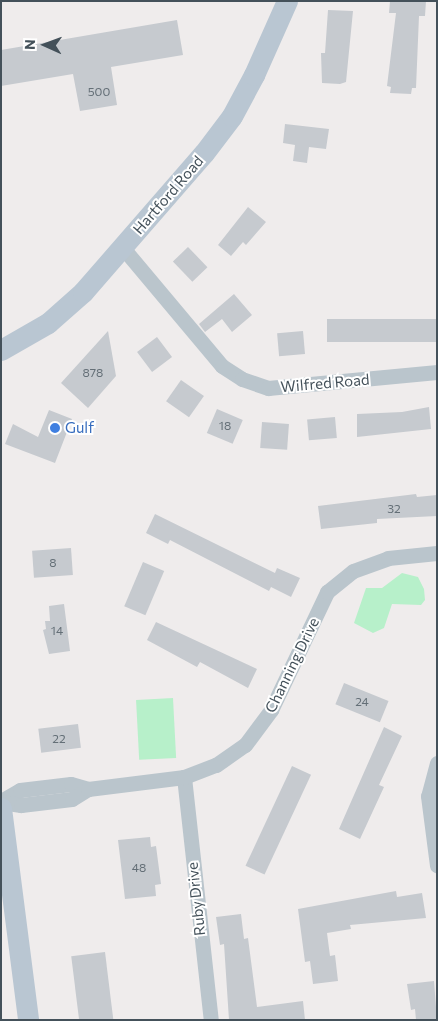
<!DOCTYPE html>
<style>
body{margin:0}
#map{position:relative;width:438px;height:1021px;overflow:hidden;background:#efecec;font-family:Commissioner,sans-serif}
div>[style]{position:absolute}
.green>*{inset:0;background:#b7f0ca;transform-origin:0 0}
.building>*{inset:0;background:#c6cacf;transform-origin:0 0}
.street>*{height:15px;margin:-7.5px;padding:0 7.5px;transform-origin:7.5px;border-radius:7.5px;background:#bac5cc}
.secondary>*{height:21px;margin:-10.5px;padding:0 10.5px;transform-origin:10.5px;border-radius:10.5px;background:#b9c6d2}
.dots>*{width:14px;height:14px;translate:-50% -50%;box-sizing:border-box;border:2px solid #fff;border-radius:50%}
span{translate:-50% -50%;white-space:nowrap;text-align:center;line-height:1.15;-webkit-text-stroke:4px #fff;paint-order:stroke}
.number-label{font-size:12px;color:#646f77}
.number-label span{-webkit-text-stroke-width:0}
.street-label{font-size:15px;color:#44515a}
.shop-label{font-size:15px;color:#366cbe}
.left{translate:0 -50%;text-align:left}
.frame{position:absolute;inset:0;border:2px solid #44515a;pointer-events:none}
.north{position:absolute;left:20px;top:20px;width:50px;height:50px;-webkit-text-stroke:4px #fff;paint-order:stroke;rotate:272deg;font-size:14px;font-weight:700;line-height:20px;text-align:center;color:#44515a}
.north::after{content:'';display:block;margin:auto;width:18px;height:22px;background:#44515a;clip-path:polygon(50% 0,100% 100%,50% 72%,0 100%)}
</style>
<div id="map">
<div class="green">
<i style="clip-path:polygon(402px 573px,418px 577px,424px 589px,425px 600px,421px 605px,392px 604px,384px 628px,373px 633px,354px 623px,366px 588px,382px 588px)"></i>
<i style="left:173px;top:698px;width:60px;height:37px;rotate:87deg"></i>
</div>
<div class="building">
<i style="clip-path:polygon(390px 1px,426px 1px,425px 16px,419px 16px,416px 88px,412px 88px,411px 94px,390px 93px,391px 87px,387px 86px,396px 13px,389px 13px)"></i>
<i style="clip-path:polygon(328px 10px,353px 11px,346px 82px,340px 84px,322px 83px,321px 53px,325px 53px)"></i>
<i style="clip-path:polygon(177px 20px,183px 55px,111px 67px,117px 105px,80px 111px,73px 74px,1px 86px,1px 50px)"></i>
<i style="clip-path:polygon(285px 124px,329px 129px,326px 149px,309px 147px,307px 163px,293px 161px,295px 145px,283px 143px)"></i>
<i style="clip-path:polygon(248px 207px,266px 222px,246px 245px,243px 242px,231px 256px,218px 245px)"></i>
<i style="left:188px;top:247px;width:28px;height:21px;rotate:46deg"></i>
<i style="clip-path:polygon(234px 294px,252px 315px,232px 332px,222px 319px,205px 332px,199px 324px)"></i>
<i style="left:437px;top:319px;width:23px;height:110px;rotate:90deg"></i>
<i style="clip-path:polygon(108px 331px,116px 376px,88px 408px,61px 383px)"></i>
<i style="left:303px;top:331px;width:23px;height:26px;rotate:85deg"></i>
<i style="left:157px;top:337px;width:25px;height:25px;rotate:53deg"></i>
<i style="left:181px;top:380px;width:28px;height:26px;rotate:35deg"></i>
<i style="clip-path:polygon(429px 407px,431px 429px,357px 437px,357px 414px,402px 412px)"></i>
<i style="left:217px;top:409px;width:28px;height:26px;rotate:23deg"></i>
<i style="clip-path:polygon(49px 410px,72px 419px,55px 463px,5px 444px,13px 424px,38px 437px)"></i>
<i style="left:335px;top:417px;width:21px;height:28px;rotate:85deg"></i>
<i style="left:262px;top:422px;width:27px;height:26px;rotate:4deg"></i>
<i style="clip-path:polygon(416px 494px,417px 497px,437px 495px,437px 516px,377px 519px,377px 523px,321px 529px,318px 506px)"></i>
<i style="clip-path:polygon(155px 514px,275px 573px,277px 568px,300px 578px,291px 597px,271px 587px,269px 591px,170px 540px,168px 544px,146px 533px)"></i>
<i style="left:71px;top:548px;width:27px;height:39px;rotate:86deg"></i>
<i style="left:143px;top:562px;width:23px;height:48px;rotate:23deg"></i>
<i style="clip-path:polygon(64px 604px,70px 651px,49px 654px,43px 630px,46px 629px,45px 621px,50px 621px,49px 606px)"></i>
<i style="clip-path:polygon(156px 622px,257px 669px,248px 688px,200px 662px,197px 667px,147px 640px)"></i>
<i style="left:344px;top:683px;width:48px;height:23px;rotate:22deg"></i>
<i style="left:78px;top:724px;width:24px;height:40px;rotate:83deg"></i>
<i style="clip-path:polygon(384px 727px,402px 736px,379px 785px,384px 787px,360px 839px,339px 829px)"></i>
<i style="left:292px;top:766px;width:21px;height:110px;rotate:25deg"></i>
<i style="clip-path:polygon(150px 837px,151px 847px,156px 846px,161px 884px,155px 885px,156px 896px,125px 899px,118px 840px)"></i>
<i style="clip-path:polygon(396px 891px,397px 897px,422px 893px,426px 918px,350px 925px,351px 929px,327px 933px,330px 956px,335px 955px,338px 981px,313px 984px,310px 961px,305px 962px,298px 909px)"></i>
<i style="clip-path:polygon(241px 914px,244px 939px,248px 938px,257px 1007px,303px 1001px,305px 1020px,229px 1020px,224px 944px,220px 945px,216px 917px)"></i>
<i style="left:105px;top:952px;width:68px;height:34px;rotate:83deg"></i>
<i style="clip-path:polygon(434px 981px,437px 1020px,416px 1020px,415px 1009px,411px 1010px,407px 984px)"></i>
</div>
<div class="street">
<i style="left:123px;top:248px;width:154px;rotate:50deg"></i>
<i style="left:222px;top:366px;width:24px;rotate:33deg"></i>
<i style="left:242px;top:379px;width:28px;rotate:19deg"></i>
<i style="left:268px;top:388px;width:170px;rotate:-5.4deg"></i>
<i style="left:437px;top:763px;width:34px;rotate:105deg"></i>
<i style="left:428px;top:796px;width:70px;rotate:82.6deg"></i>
<i style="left:184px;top:777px;width:244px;rotate:83.7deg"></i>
<i style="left:1px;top:801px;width:22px;rotate:-30deg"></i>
<i style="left:20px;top:790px;width:51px;rotate:-6.7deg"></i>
<i style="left:71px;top:784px;width:18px;rotate:16deg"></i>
<i style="left:1px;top:802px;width:20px;rotate:9deg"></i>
<i style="left:21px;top:805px;width:51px;rotate:-6.7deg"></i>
<i style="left:72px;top:799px;width:19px;rotate:-32deg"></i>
<i style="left:88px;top:789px;width:97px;rotate:-7.1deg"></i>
<i style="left:184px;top:777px;width:34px;rotate:-21deg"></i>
<i style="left:216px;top:765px;width:35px;rotate:-35deg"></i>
<i style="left:245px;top:745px;width:44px;rotate:-53.4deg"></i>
<i style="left:271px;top:710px;width:131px;rotate:-64.6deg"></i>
<i style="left:327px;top:592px;width:33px;rotate:-39deg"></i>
<i style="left:353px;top:571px;width:37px;rotate:-20deg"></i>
<i style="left:388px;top:558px;width:49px;rotate:-5.8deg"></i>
</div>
<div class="secondary">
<i style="left:1px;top:350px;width:54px;rotate:-29.9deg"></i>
<i style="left:48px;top:323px;width:47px;rotate:-41.5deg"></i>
<i style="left:83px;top:292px;width:184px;rotate:-49deg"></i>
<i style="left:204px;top:153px;width:46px;rotate:-52.9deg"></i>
<i style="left:232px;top:116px;width:47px;rotate:-61.8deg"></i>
<i style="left:254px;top:75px;width:81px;rotate:-66deg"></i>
<i style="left:1px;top:808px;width:214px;rotate:82.7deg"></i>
</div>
<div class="dots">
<i style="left:55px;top:428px;background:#3f7fe0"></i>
</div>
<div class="number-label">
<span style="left:99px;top:92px">500</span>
<span style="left:93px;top:373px">878</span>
<span style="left:225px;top:426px">18</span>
<span style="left:394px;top:509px">32</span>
<span style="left:53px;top:563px">8</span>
<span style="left:57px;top:631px">14</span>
<span style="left:362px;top:702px">24</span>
<span style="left:59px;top:739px">22</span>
<span style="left:139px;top:868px">48</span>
</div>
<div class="street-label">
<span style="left:168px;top:195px;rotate:-49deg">Hartford Road</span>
<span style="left:325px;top:383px;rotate:-5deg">Wilfred Road</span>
<span style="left:292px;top:665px;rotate:-64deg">Channing Drive</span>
<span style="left:196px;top:899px;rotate:-96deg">Ruby Drive</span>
</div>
<div class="shop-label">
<span class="left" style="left:65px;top:428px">Gulf</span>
</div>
<div class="frame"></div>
<div class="north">N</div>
</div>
